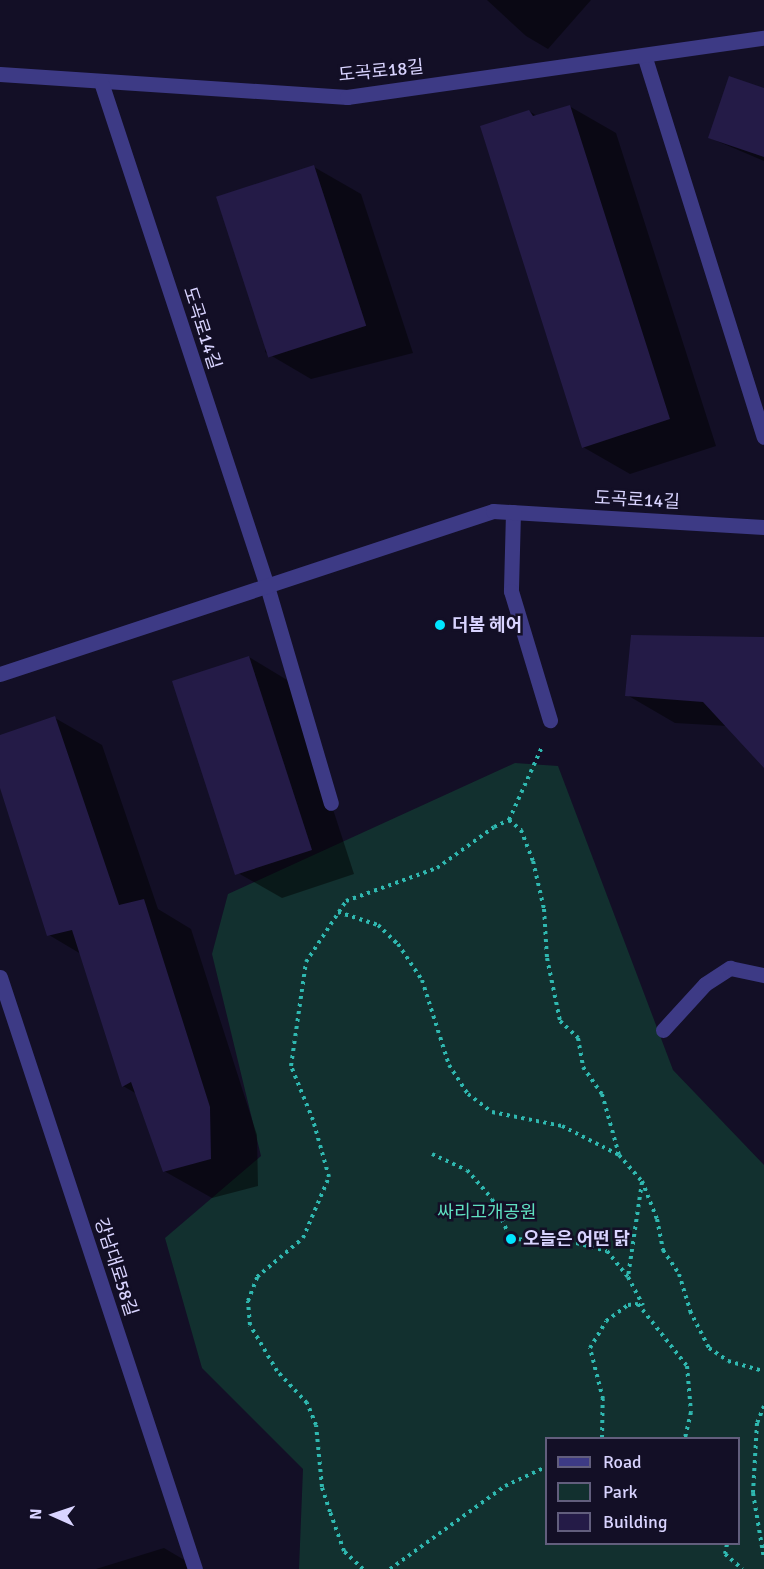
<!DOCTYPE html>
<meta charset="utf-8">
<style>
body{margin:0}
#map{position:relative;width:764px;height:1569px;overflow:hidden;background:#130f26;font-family:Signika,"Noto Sans KR",sans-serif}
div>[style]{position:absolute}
.green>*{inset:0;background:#12302f}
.shadow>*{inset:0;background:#0007}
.building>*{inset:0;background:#241b47;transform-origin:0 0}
.path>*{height:4px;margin-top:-2px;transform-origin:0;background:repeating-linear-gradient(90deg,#2fb8b0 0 3px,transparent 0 7.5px)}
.lane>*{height:15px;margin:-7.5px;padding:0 7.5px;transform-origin:7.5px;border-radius:7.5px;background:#3d3a85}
.street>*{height:15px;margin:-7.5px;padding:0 7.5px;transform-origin:7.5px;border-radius:7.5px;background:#3d3a85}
.dots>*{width:16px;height:16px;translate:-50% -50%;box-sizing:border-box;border:3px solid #130f26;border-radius:50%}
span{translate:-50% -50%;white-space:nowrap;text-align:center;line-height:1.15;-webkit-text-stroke:5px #130f26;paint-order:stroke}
.street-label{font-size:18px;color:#d9d4ff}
.poi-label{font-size:18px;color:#d9d4ff;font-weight:700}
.left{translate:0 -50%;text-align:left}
.park-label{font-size:18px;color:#5fe0c0}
.legend{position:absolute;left:545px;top:1437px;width:195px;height:108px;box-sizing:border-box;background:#130f26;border:2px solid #625e7d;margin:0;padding:8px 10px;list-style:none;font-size:18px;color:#d9d4ff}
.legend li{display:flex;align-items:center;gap:12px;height:30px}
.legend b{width:30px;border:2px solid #625e7d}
.north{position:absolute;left:24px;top:1485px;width:60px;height:60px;-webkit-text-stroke:4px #130f26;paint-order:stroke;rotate:273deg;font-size:16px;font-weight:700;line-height:24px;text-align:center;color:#d9d4ff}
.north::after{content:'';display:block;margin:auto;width:21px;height:27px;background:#d9d4ff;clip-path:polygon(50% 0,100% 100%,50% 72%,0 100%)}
</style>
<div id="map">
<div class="green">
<i style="clip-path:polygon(evenodd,515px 763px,558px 766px,673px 1070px,764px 1165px,764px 1569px,299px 1569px,303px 1469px,202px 1368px,165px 1238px,261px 1156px,212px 954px,228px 894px,515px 763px,546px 1438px,738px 1438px,738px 1544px,546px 1544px,546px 1438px)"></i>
</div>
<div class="shadow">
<i style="clip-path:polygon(487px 0,591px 0,548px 49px,526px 36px)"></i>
<i style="clip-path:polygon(764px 89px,764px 161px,710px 138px)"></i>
<i style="clip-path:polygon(569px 106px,616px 133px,716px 446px,630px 474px,583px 447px,529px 111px,537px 116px)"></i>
<i style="clip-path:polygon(314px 167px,361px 194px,413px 353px,311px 379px,265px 352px)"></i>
<i style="clip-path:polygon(764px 638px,764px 766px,728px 726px,675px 723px,627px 695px)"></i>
<i style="clip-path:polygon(249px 657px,292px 683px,354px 874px,282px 898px,238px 873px)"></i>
<i style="clip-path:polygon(55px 718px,102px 745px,158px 909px,191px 929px,257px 1135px,258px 1186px,212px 1198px,164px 1171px,137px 1094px,123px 1086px,81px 954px,49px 935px,0 783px,0 737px)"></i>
<i style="clip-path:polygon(164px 1548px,186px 1561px,189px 1569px,96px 1569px)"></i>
</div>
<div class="building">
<i style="clip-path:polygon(729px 76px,764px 88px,764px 157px,708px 138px)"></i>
<i style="clip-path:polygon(570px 105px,670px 419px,582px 448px,480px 126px,529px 110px,533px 116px)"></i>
<i style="left:314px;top:165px;width:169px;height:103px;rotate:72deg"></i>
<i style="clip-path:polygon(631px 635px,764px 637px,764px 768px,703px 702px,625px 696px)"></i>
<i style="left:249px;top:656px;width:204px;height:81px;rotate:72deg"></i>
<i style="clip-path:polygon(55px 716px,119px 905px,144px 899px,210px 1107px,211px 1159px,163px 1172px,131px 1082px,122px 1087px,72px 930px,47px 936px,0 788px,0 735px)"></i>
</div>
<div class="path">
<i style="left:509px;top:820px;width:80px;rotate:-65.7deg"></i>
<i style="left:338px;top:912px;width:42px;rotate:18deg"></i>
<i style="left:378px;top:925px;width:28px;rotate:44deg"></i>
<i style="left:398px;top:944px;width:43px;rotate:56.3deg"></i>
<i style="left:422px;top:980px;width:89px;rotate:72.4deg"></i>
<i style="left:449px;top:1065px;width:35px;rotate:57deg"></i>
<i style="left:468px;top:1094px;width:30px;rotate:37deg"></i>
<i style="left:492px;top:1112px;width:71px;rotate:11.3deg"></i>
<i style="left:562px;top:1126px;width:64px;rotate:27deg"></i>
<i style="left:432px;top:1154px;width:38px;rotate:25deg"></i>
<i style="left:467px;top:1170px;width:38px;rotate:49deg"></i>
<i style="left:492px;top:1199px;width:44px;rotate:64.6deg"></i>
<i style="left:511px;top:1239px;width:58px;rotate:2deg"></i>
<i style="left:569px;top:1241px;width:39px;rotate:15deg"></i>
<i style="left:607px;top:1251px;width:33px;rotate:51deg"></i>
<i style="left:642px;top:1182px;width:96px;rotate:98.4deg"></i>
<i style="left:628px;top:1277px;width:32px;rotate:62deg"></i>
<i style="left:764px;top:1406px;width:18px;rotate:112deg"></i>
<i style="left:757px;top:1423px;width:70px;rotate:93.3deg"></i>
<i style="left:753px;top:1493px;width:67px;rotate:80.5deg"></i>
<i style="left:602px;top:1438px;width:39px;rotate:-89deg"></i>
<i style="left:603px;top:1399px;width:53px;rotate:-104.3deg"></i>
<i style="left:590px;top:1348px;width:31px;rotate:-59deg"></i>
<i style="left:606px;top:1321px;width:27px;rotate:-36deg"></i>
<i style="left:628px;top:1305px;width:10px;rotate:-6deg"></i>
<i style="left:638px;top:1304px;width:79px;rotate:51.7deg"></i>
<i style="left:687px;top:1366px;width:46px;rotate:85deg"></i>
<i style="left:691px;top:1412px;width:27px;rotate:103deg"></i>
<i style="left:727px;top:1544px;width:10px;rotate:101deg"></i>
<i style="left:725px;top:1554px;width:23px;rotate:41deg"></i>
<i style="left:363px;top:1569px;width:26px;rotate:-137deg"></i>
<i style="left:344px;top:1551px;width:41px;rotate:-109.7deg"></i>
<i style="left:330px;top:1512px;width:26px;rotate:-108deg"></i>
<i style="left:322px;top:1487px;width:62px;rotate:-95.5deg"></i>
<i style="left:316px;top:1425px;width:24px;rotate:-112deg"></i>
<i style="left:307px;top:1403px;width:44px;rotate:-133.2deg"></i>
<i style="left:277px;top:1371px;width:53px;rotate:-120.4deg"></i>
<i style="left:250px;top:1325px;width:24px;rotate:-95deg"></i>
<i style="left:248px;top:1301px;width:26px;rotate:-69deg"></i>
<i style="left:257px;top:1277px;width:60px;rotate:-40.3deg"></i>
<i style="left:303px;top:1238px;width:66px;rotate:-66.9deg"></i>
<i style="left:329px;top:1177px;width:59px;rotate:-105.7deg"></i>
<i style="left:313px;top:1120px;width:58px;rotate:-112.2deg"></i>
<i style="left:291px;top:1066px;width:105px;rotate:-81.8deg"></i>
<i style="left:306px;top:962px;width:73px;rotate:-56.7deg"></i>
<i style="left:346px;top:901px;width:97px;rotate:-19.9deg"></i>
<i style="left:437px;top:868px;width:70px;rotate:-35.7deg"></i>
<i style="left:494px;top:827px;width:17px;rotate:-25deg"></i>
<i style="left:509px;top:820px;width:16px;rotate:40deg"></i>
<i style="left:521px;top:830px;width:33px;rotate:69deg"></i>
<i style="left:533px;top:861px;width:49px;rotate:77.1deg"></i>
<i style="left:544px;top:909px;width:49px;rotate:86.5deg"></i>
<i style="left:547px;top:958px;width:64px;rotate:78.3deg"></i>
<i style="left:560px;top:1021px;width:25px;rotate:43deg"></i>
<i style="left:578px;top:1038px;width:29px;rotate:80deg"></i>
<i style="left:583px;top:1067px;width:33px;rotate:55deg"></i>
<i style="left:602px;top:1094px;width:63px;rotate:74.4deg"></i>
<i style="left:619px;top:1155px;width:35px;rotate:49deg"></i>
<i style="left:642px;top:1181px;width:41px;rotate:68.5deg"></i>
<i style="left:657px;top:1219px;width:32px;rotate:79deg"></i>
<i style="left:663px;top:1250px;width:29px;rotate:56deg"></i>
<i style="left:679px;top:1274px;width:39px;rotate:73deg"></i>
<i style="left:690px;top:1311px;width:42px;rotate:62.8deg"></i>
<i style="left:709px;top:1348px;width:23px;rotate:34deg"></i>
<i style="left:728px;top:1361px;width:37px;rotate:16deg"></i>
<i style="left:390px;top:1569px;width:142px;rotate:-35.8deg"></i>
<i style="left:505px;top:1486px;width:45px;rotate:-24.9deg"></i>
</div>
<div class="lane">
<i style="left:513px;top:512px;width:79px;rotate:91.5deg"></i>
<i style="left:511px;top:591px;width:135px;rotate:73.2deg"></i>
<i style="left:267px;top:586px;width:226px;rotate:73.6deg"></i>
<i style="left:663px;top:1030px;width:62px;rotate:-47.6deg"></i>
<i style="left:705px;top:984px;width:30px;rotate:-33deg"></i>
<i style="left:730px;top:968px;width:35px;rotate:12deg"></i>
</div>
<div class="street">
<i style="left:645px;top:58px;width:397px;rotate:72.6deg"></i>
<i style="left:0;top:74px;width:348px;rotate:3.8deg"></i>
<i style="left:347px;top:97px;width:421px;rotate:-8.1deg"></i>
<i style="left:101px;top:82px;width:531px;rotate:71.77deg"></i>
<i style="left:0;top:674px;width:519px;rotate:-18.3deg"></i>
<i style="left:493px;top:511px;width:271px;rotate:3.4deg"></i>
<i style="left:0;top:977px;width:623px;rotate:71.77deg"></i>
</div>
<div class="dots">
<i style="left:440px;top:625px;background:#00e5ff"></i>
<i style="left:511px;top:1239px;background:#00e5ff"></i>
</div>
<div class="street-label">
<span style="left:381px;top:71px;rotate:-6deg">도곡로18길</span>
<span style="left:202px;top:328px;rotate:72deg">도곡로14길</span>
<span style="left:637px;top:500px;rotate:3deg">도곡로14길</span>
<span style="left:116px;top:1267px;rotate:72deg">강남대로58길</span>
</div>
<div class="poi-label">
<span class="left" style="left:452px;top:625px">더봄 헤어</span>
<span class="left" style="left:523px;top:1239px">오늘은 어떤 닭</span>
</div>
<div class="park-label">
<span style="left:487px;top:1212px">싸리고개공원</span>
</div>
<ul class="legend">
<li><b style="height:8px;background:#3d3a85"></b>Road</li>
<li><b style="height:16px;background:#12302f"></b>Park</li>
<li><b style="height:16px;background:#241b47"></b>Building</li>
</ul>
<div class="north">N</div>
</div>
